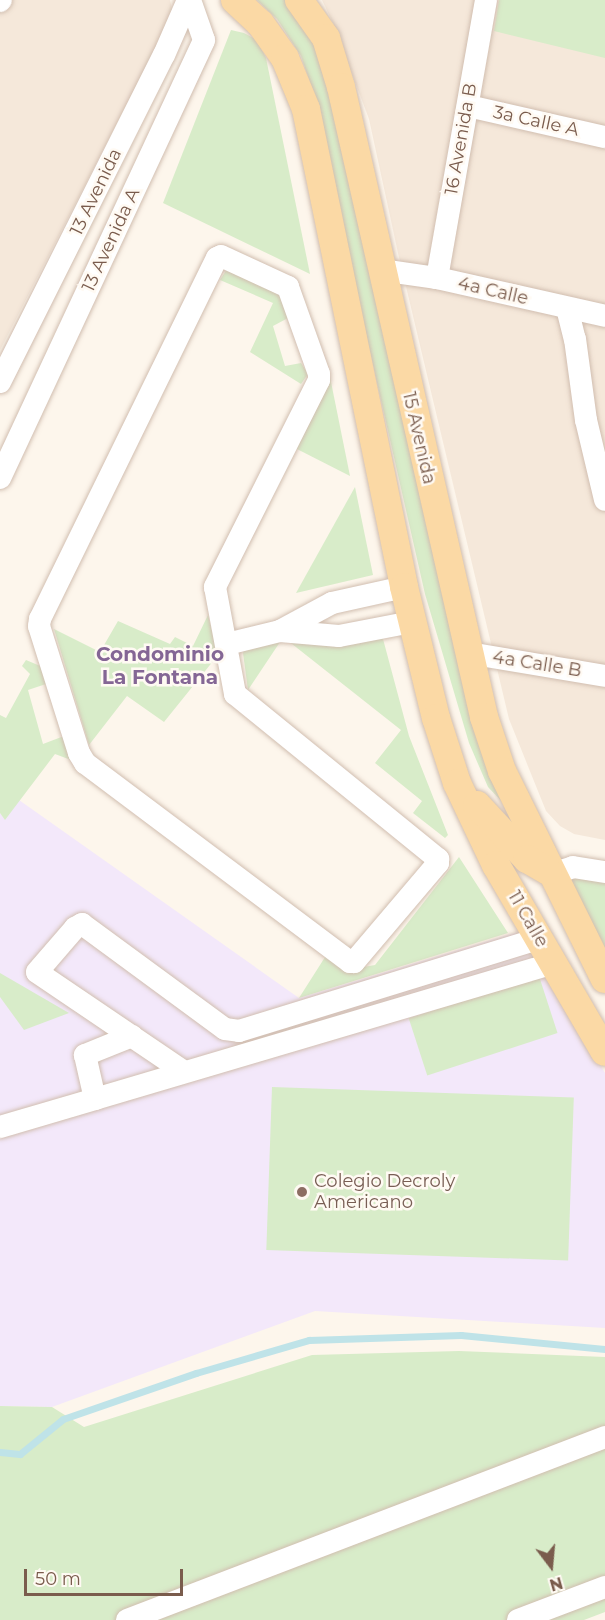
<!DOCTYPE html>
<style>
body{margin:0}
#map{position:relative;width:605px;height:1620px;overflow:hidden;background:#fdf6ec;font-family:Montserrat,sans-serif}
div>[style]{position:absolute}
.residential>*{inset:0;background:#f5e8da}
.education>*{inset:0;background:#f3e8fa}
.green>*{inset:0;background:#d8ecc9;transform-origin:0 0}
.stream>*{height:7px;margin:-3.5px;padding:0 3.5px;transform-origin:3.5px;border-radius:3.5px;background:#bfe3e8}
.roads{filter:drop-shadow(0 0 2px #d1beb0) drop-shadow(0 0 2px #d1beb0)}
.minor>*{height:22px;margin:-11px;padding:0 11px;transform-origin:11px;border-radius:11px;background:#fff}
.major>*{height:28px;margin:-14px;padding:0 14px;transform-origin:14px;border-radius:14px;background:#fbd9a5}
.dots>*{width:16px;height:16px;translate:-50% -50%;box-sizing:border-box;border:3px solid #fffaf3;border-radius:50%}
span{translate:-50% -50%;white-space:nowrap;text-align:center;line-height:1.15;-webkit-text-stroke:5px #fffaf3;paint-order:stroke}
.street-label{font-size:18px;color:#7a5c4d}
.education-label{font-size:18px;color:#785e54}
.left{translate:0 -50%;text-align:left}
.neighbourhood-label{font-size:20px;color:#846695;font-weight:700}
.north{position:absolute;left:521px;top:1536px;width:60px;height:60px;-webkit-text-stroke:4px #fffaf3;paint-order:stroke;rotate:164deg;font-size:16px;font-weight:700;line-height:24px;text-align:center;color:#7a5c4d}
.north::after{content:'';display:block;margin:auto;width:21px;height:27px;background:#7a5c4d;clip-path:polygon(50% 0,100% 100%,50% 72%,0 100%)}
.scale{position:absolute;left:24px;top:1569px;width:159px;height:27px;box-sizing:border-box;border:3px solid #7a5c4d;border-top:0;padding-left:8px;font-size:18px;line-height:21px;white-space:nowrap;color:#7a5c4d;-webkit-text-stroke:4px #fffaf3;paint-order:stroke}
</style>
<div id="map">
<div class="residential">
<i style="clip-path:polygon(0 0,170px 0,173px 14px,0 350px)"></i>
<i style="clip-path:polygon(322px 0,605px 0,605px 840px,574px 834px,560px 826px,546px 811px,509px 719px,398px 253px,369px 119px,333px 23px)"></i>
</div>
<div class="education">
<i style="clip-path:polygon(19px 800px,299px 998px,521px 931px,605px 1073px,605px 1328px,315px 1311px,52px 1407px,0 1406px,0 813px,5px 819px)"></i>
</div>
<div class="green">
<i style="clip-path:polygon(257px 0,285px 0,311px 37px,328px 83px,521px 822px,488px 787px,469px 743px,425px 594px,351px 268px,320px 112px,301px 56px,277px 19px)"></i>
<i style="clip-path:polygon(499px 0,605px 0,605px 58px,494px 31px)"></i>
<i style="clip-path:polygon(231px 30px,244px 33px,257px 40px,266px 58px,310px 274px,163px 203px)"></i>
<i style="clip-path:polygon(227px 269px,284px 297px,288px 318px,273px 326px,285px 366px,301px 363px,308px 374px,301px 384px,250px 352px,273px 303px,220px 280px)"></i>
<i style="clip-path:polygon(330px 377px,350px 476px,293px 447px)"></i>
<i style="clip-path:polygon(355px 487px,373px 575px,296px 593px)"></i>
<i style="clip-path:polygon(208px 615px,218px 655px,164px 722px,127px 696px,89px 745px,54px 629px,100px 652px,118px 621px,170px 644px,175px 637px,193px 646px)"></i>
<i style="clip-path:polygon(379px 624px,409px 736px,448px 835px,445px 838px,413px 813px,422px 801px,375px 763px,401px 730px,287px 640px)"></i>
<i style="clip-path:polygon(284px 636px,248px 690px,243px 653px,245px 644px)"></i>
<i style="clip-path:polygon(26px 660px,45px 668px,49px 683px,28px 690px,43px 744px,64px 736px,71px 760px,55px 754px,5px 820px,0 813px,0 715px,6px 718px,30px 674px,22px 666px)"></i>
<i style="clip-path:polygon(459px 857px,508px 933px,299px 998px,327px 954px,352px 969px,375px 965px)"></i>
<i style="clip-path:polygon(567px 876px,605px 876px,605px 965px)"></i>
<i style="clip-path:polygon(0 973px,69px 1013px,24px 1030px,0 997px)"></i>
<i style="left:539px;top:976px;width:60px;height:137px;rotate:72deg"></i>
<i style="left:272px;top:1087px;width:302px;height:163px;rotate:2deg"></i>
<i style="clip-path:polygon(459px 1351px,605px 1357px,605px 1612px,584px 1620px,0 1620px,0 1406px,52px 1407px,84px 1427px,312px 1355px)"></i>
</div>
<div class="stream">
<i style="left:0;top:1452px;width:20px;rotate:6deg"></i>
<i style="left:20px;top:1454px;width:55px;rotate:-39.1deg"></i>
<i style="left:63px;top:1419px;width:141px;rotate:-19.1deg"></i>
<i style="left:196px;top:1373px;width:118px;rotate:-16.3deg"></i>
<i style="left:309px;top:1340px;width:152px;rotate:-1.9deg"></i>
<i style="left:461px;top:1335px;width:145px;rotate:5.6deg"></i>
</div>
<div class="roads">
<div class="minor">
<i style="left:0;top:1px;width:1px;rotate:-45deg"></i>
<i style="left:468px;top:106px;width:140px;rotate:12.8deg"></i>
<i style="left:221px;top:256px;width:74px;rotate:24.8deg"></i>
<i style="left:288px;top:287px;width:92px;rotate:70.4deg"></i>
<i style="left:319px;top:374px;width:6px;rotate:90deg"></i>
<i style="left:319px;top:380px;width:232px;rotate:116.7deg"></i>
<i style="left:215px;top:587px;width:109px;rotate:79.4deg"></i>
<i style="left:235px;top:694px;width:262px;rotate:39.1deg"></i>
<i style="left:438px;top:859px;width:4px;rotate:90deg"></i>
<i style="left:438px;top:863px;width:130px;rotate:130.3deg"></i>
<i style="left:354px;top:962px;width:4px;rotate:180deg"></i>
<i style="left:350px;top:962px;width:331px;rotate:-143.1deg"></i>
<i style="left:85px;top:763px;width:12px;rotate:-121deg"></i>
<i style="left:79px;top:753px;width:133px;rotate:-107.5deg"></i>
<i style="left:39px;top:626px;width:7px;rotate:-82deg"></i>
<i style="left:40px;top:619px;width:402px;rotate:-63.9deg"></i>
<i style="left:217px;top:258px;width:4px;rotate:-27deg"></i>
<i style="left:381px;top:270px;width:57px;rotate:8.1deg"></i>
<i style="left:437px;top:278px;width:172px;rotate:12.7deg"></i>
<i style="left:437px;top:278px;width:282px;rotate:-80deg"></i>
<i style="left:567px;top:308px;width:32px;rotate:76deg"></i>
<i style="left:575px;top:339px;width:82px;rotate:82.3deg"></i>
<i style="left:586px;top:420px;width:82px;rotate:76.6deg"></i>
<i style="left:0;top:382px;width:366px;rotate:-63.4deg"></i>
<i style="left:164px;top:55px;width:60px;rotate:-66.4deg"></i>
<i style="left:0;top:478px;width:483px;rotate:-65deg"></i>
<i style="left:204px;top:40px;width:42px;rotate:-109.3deg"></i>
<i style="left:280px;top:631px;width:59px;rotate:4.8deg"></i>
<i style="left:339px;top:636px;width:74px;rotate:-10.9deg"></i>
<i style="left:227px;top:644px;width:55px;rotate:-13.8deg"></i>
<i style="left:280px;top:631px;width:59px;rotate:-28.3deg"></i>
<i style="left:332px;top:603px;width:74px;rotate:-12.5deg"></i>
<i style="left:468px;top:653px;width:139px;rotate:9.5deg"></i>
<i style="left:552px;top:874px;width:22px;rotate:-18deg"></i>
<i style="left:573px;top:867px;width:32px;rotate:9deg"></i>
<i style="left:132px;top:1036px;width:51px;rotate:158deg"></i>
<i style="left:85px;top:1055px;width:45px;rotate:77.2deg"></i>
<i style="left:95px;top:1099px;width:479px;rotate:-16.5deg"></i>
<i style="left:183px;top:1071px;width:176px;rotate:-145.9deg"></i>
<i style="left:37px;top:972px;width:58px;rotate:-49.2deg"></i>
<i style="left:75px;top:928px;width:8px;rotate:-30deg"></i>
<i style="left:82px;top:924px;width:177px;rotate:36.3deg"></i>
<i style="left:225px;top:1029px;width:14px;rotate:8deg"></i>
<i style="left:239px;top:1031px;width:316px;rotate:-17.1deg"></i>
<i style="left:0;top:1127px;width:99px;rotate:-16.4deg"></i>
<i style="left:127px;top:1620px;width:512px;rotate:-20.95deg"></i>
<i style="left:518px;top:1620px;width:93px;rotate:-20.8deg"></i>
</div>
<div class="major">
<i style="left:235px;top:0;width:34px;rotate:43deg"></i>
<i style="left:260px;top:23px;width:43px;rotate:54.5deg"></i>
<i style="left:285px;top:58px;width:55px;rotate:67.6deg"></i>
<i style="left:306px;top:109px;width:488px;rotate:78.4deg"></i>
<i style="left:404px;top:587px;width:135px;rotate:76.3deg"></i>
<i style="left:436px;top:718px;width:68px;rotate:72.1deg"></i>
<i style="left:457px;top:783px;width:91px;rotate:64.6deg"></i>
<i style="left:496px;top:865px;width:216px;rotate:59.8deg"></i>
<i style="left:299px;top:0;width:47px;rotate:54.6deg"></i>
<i style="left:326px;top:38px;width:51px;rotate:73deg"></i>
<i style="left:341px;top:87px;width:646px;rotate:77.21deg"></i>
<i style="left:484px;top:717px;width:57px;rotate:71.6deg"></i>
<i style="left:502px;top:771px;width:232px;rotate:63.7deg"></i>
<i style="left:477px;top:805px;width:74px;rotate:47.2deg"></i>
<i style="left:527px;top:859px;width:24px;rotate:30deg"></i>
</div>
</div>
<div class="dots">
<i style="left:302px;top:1192px;background:#8d6e63"></i>
</div>
<div class="street-label">
<span style="left:536px;top:121px;rotate:12deg">3a Calle A</span>
<span style="left:461px;top:139px;rotate:-80deg">16 Avenida B</span>
<span style="left:96px;top:192px;rotate:-64deg">13 Avenida</span>
<span style="left:111px;top:240px;rotate:-65deg">13 Avenida A</span>
<span style="left:493px;top:291px;rotate:13deg">4a Calle</span>
<span style="left:419px;top:438px;rotate:77deg">15 Avenida</span>
<span style="left:537px;top:664px;rotate:9deg">4a Calle B</span>
<span style="left:528px;top:919px;rotate:60deg">11 Calle</span>
</div>
<div class="education-label">
<span class="left" style="left:314px;top:1192px">Colegio Decroly<br>Americano</span>
</div>
<div class="neighbourhood-label">
<span style="left:160px;top:666px">Condominio<br>La Fontana</span>
</div>
<div class="north">N</div>
<div class="scale">50 m</div>
</div>
